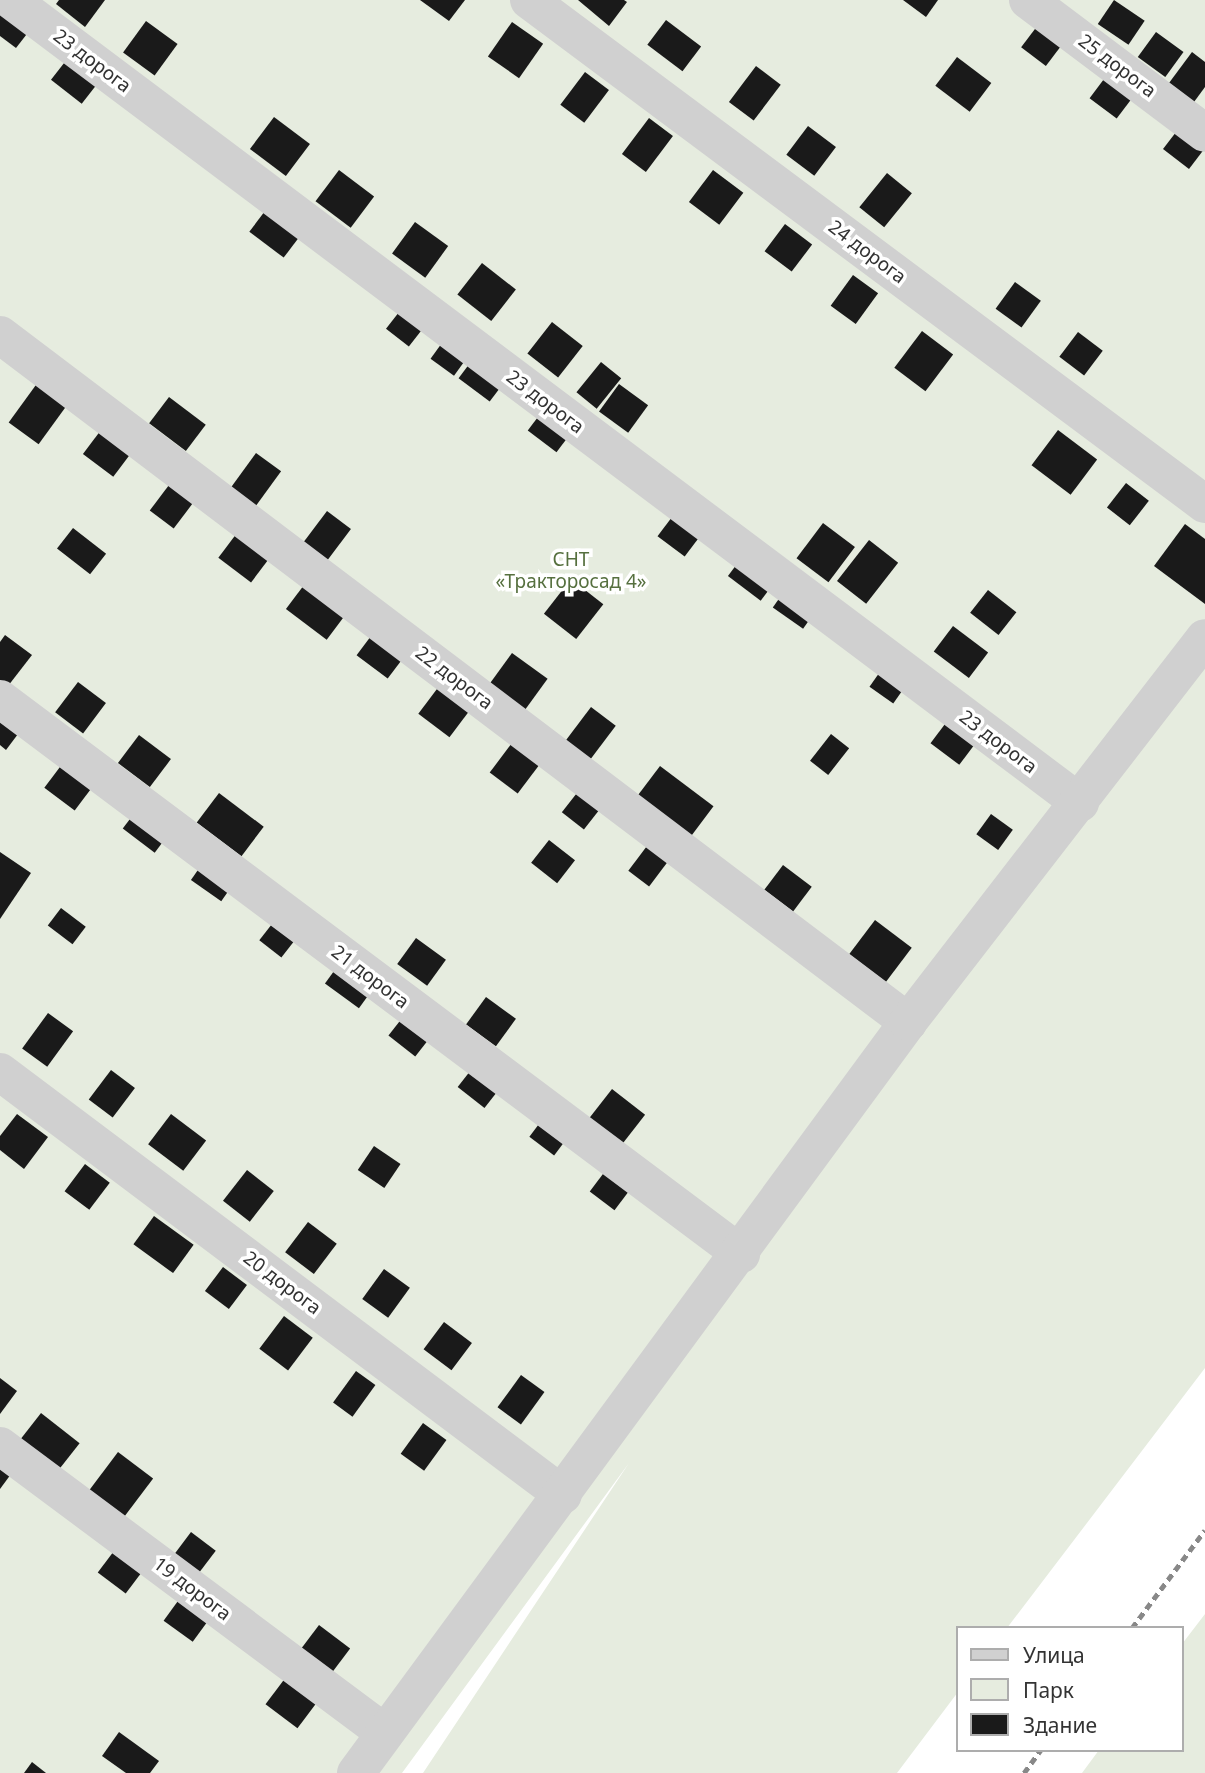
<!DOCTYPE html>
<meta charset="utf-8">
<style>
body{margin:0}
#map{position:relative;width:1205px;height:1773px;overflow:hidden;background:#fff;font-family:"Noto Sans",sans-serif}
div>[style]{position:absolute}
.green>*{inset:0;background:#e6ecdf}
.building>*{inset:0;background:#1a1a1a;transform-origin:0 0}
.minor>*{height:38px;margin:-19px;padding:0 19px;transform-origin:19px;border-radius:19px;background:#d0d0d0}
.rail>*{height:5px;margin-top:-2.5px;transform-origin:0;background:repeating-linear-gradient(90deg,#888 0 7px,transparent 0 12px)}
span{translate:-50% -50%;white-space:nowrap;text-align:center;line-height:1.15;-webkit-text-stroke:7px #fff;paint-order:stroke}
.street-label{font-size:19px;color:#333}
.park-label{font-size:19px;color:#56703f}
.legend{position:absolute;left:956px;top:1626px;width:228px;height:126px;box-sizing:border-box;background:#fff;border:2px solid #adadad;margin:0;padding:9px 12px;list-style:none;font-size:21px;color:#333}
.legend li{display:flex;align-items:center;gap:14px;height:35px}
.legend b{width:35px;border:2px solid #adadad}
</style>
<div id="map">
<div class="green">
<i style="clip-path:polygon(0 0,1205px 0,1205px 1368px,1007px 1628px,958px 1628px,958px 1692px,897px 1773px,423px 1773px,629px 1463px,402px 1773px,0 1773px)"></i>
<i style="clip-path:polygon(1205px 1614px,1205px 1773px,1082px 1773px,1099px 1750px,1182px 1750px,1182px 1644px)"></i>
</div>
<div class="building">
<i style="clip-path:polygon(59px 0,105px 0,85px 27px,56px 4px)"></i>
<i style="clip-path:polygon(420px 0,465px 0,449px 21px)"></i>
<i style="clip-path:polygon(578px 0,624px 0,627px 2px,609px 26px)"></i>
<i style="clip-path:polygon(903px 0,938px 0,926px 17px)"></i>
<i style="left:1114px;top:0;width:37px;height:29px;rotate:34deg"></i>
<i style="clip-path:polygon(0 12px,37px 21px,16px 48px,0 36px)"></i>
<i style="left:1044px;top:17px;width:31px;height:38px;rotate:37deg"></i>
<i style="left:666px;top:20px;width:44px;height:31px;rotate:37deg"></i>
<i style="left:146px;top:21px;width:39px;height:39px;rotate:36deg"></i>
<i style="left:512px;top:22px;width:38px;height:42px;rotate:35deg"></i>
<i style="left:1156px;top:32px;width:34px;height:31px;rotate:36deg"></i>
<i style="left:75px;top:49px;width:39px;height:39px;rotate:38deg"></i>
<i style="clip-path:polygon(1192px 52px,1205px 62px,1205px 87px,1194px 102px,1169px 83px)"></i>
<i style="left:957px;top:57px;width:43px;height:36px;rotate:37deg"></i>
<i style="left:756px;top:66px;width:31px;height:45px;rotate:37deg"></i>
<i style="left:1110px;top:71px;width:34px;height:34px;rotate:37deg"></i>
<i style="left:585px;top:72px;width:30px;height:41px;rotate:37deg"></i>
<i style="left:274px;top:117px;width:45px;height:40px;rotate:37deg"></i>
<i style="left:649px;top:118px;width:30px;height:45px;rotate:37deg"></i>
<i style="clip-path:polygon(1183px 123px,1205px 148px,1189px 169px,1163px 149px)"></i>
<i style="left:808px;top:126px;width:35px;height:36px;rotate:37deg"></i>
<i style="left:339px;top:170px;width:44px;height:39px;rotate:37deg"></i>
<i style="left:713px;top:170px;width:38px;height:40px;rotate:37deg"></i>
<i style="left:887px;top:173px;width:32px;height:44px;rotate:39deg"></i>
<i style="left:274px;top:199px;width:43px;height:41px;rotate:37deg"></i>
<i style="left:415px;top:222px;width:41px;height:39px;rotate:36deg"></i>
<i style="left:785px;top:224px;width:34px;height:34px;rotate:37deg"></i>
<i style="left:482px;top:263px;width:43px;height:40px;rotate:38deg"></i>
<i style="left:853px;top:275px;width:31px;height:38px;rotate:36deg"></i>
<i style="left:1015px;top:282px;width:32px;height:33px;rotate:36deg"></i>
<i style="left:410px;top:298px;width:29px;height:39px;rotate:38deg"></i>
<i style="left:552px;top:322px;width:39px;height:40px;rotate:38deg"></i>
<i style="left:922px;top:331px;width:39px;height:46px;rotate:37deg"></i>
<i style="left:1078px;top:332px;width:31px;height:31px;rotate:37deg"></i>
<i style="left:447px;top:336px;width:29px;height:28px;rotate:36deg"></i>
<i style="left:479px;top:351px;width:39px;height:34px;rotate:37deg"></i>
<i style="left:601px;top:362px;width:26px;height:39px;rotate:39deg"></i>
<i style="left:41px;top:378px;width:37px;height:55px;rotate:36deg"></i>
<i style="left:619px;top:384px;width:36px;height:34px;rotate:36deg"></i>
<i style="left:169px;top:397px;width:46px;height:33px;rotate:37deg"></i>
<i style="left:547px;top:405px;width:36px;height:32px;rotate:37deg"></i>
<i style="left:104px;top:426px;width:38px;height:35px;rotate:37deg"></i>
<i style="left:1058px;top:430px;width:49px;height:44px;rotate:37deg"></i>
<i style="left:256px;top:453px;width:31px;height:43px;rotate:36deg"></i>
<i style="left:172px;top:481px;width:30px;height:37px;rotate:37deg"></i>
<i style="left:1126px;top:483px;width:29px;height:31px;rotate:38deg"></i>
<i style="left:681px;top:505px;width:34px;height:39px;rotate:37deg"></i>
<i style="left:327px;top:511px;width:30px;height:46px;rotate:37deg"></i>
<i style="left:823px;top:523px;width:40px;height:44px;rotate:37deg"></i>
<i style="clip-path:polygon(1185px 524px,1205px 539px,1205px 604px,1154px 566px)"></i>
<i style="left:73px;top:528px;width:42px;height:26px;rotate:38deg"></i>
<i style="left:240px;top:529px;width:41px;height:36px;rotate:37deg"></i>
<i style="left:869px;top:540px;width:37px;height:52px;rotate:38deg"></i>
<i style="left:746px;top:552px;width:41px;height:30px;rotate:37deg"></i>
<i style="left:571px;top:579px;width:41px;height:44px;rotate:38deg"></i>
<i style="left:307px;top:581px;width:51px;height:35px;rotate:37deg"></i>
<i style="left:790px;top:583px;width:37px;height:30px;rotate:35deg"></i>
<i style="left:988px;top:590px;width:36px;height:29px;rotate:38deg"></i>
<i style="left:953px;top:626px;width:44px;height:32px;rotate:37deg"></i>
<i style="left:377px;top:628px;width:39px;height:34px;rotate:37deg"></i>
<i style="clip-path:polygon(5px 635px,32px 655px,8px 686px,0 680px,0 642px)"></i>
<i style="left:512px;top:653px;width:44px;height:38px;rotate:36deg"></i>
<i style="left:889px;top:659px;width:29px;height:34px;rotate:35deg"></i>
<i style="left:443px;top:681px;width:39px;height:41px;rotate:37deg"></i>
<i style="left:78px;top:682px;width:35px;height:38px;rotate:37deg"></i>
<i style="left:591px;top:707px;width:31px;height:42px;rotate:37deg"></i>
<i style="left:957px;top:708px;width:36px;height:44px;rotate:37deg"></i>
<i style="clip-path:polygon(0 709px,24px 726px,6px 750px,0 745px)"></i>
<i style="left:831px;top:734px;width:23px;height:34px;rotate:38deg"></i>
<i style="left:139px;top:735px;width:40px;height:35px;rotate:37deg"></i>
<i style="left:518px;top:735px;width:35px;height:47px;rotate:37deg"></i>
<i style="left:69px;top:755px;width:38px;height:41px;rotate:37deg"></i>
<i style="left:660px;top:766px;width:67px;height:38px;rotate:37deg"></i>
<i style="left:584px;top:784px;width:28px;height:36px;rotate:38deg"></i>
<i style="left:219px;top:793px;width:56px;height:37px;rotate:37deg"></i>
<i style="left:139px;top:807px;width:40px;height:27px;rotate:37deg"></i>
<i style="left:991px;top:814px;width:27px;height:25px;rotate:36deg"></i>
<i style="left:653px;top:838px;width:26px;height:41px;rotate:37deg"></i>
<i style="left:549px;top:840px;width:33px;height:29px;rotate:38deg"></i>
<i style="clip-path:polygon(0 852px,31px 873px,0 919px)"></i>
<i style="left:207px;top:857px;width:37px;height:28px;rotate:35deg"></i>
<i style="left:783px;top:865px;width:36px;height:31px;rotate:37deg"></i>
<i style="left:61px;top:908px;width:31px;height:22px;rotate:37deg"></i>
<i style="left:279px;top:915px;width:28px;height:32px;rotate:38deg"></i>
<i style="left:875px;top:920px;width:46px;height:43px;rotate:37deg"></i>
<i style="left:416px;top:938px;width:37px;height:32px;rotate:36deg"></i>
<i style="left:342px;top:960px;width:42px;height:29px;rotate:36deg"></i>
<i style="left:486px;top:997px;width:37px;height:34px;rotate:36deg"></i>
<i style="left:410px;top:1008px;width:34px;height:35px;rotate:38deg"></i>
<i style="left:48px;top:1013px;width:31px;height:44px;rotate:36deg"></i>
<i style="left:478px;top:1061px;width:34px;height:33px;rotate:38deg"></i>
<i style="left:111px;top:1070px;width:30px;height:37px;rotate:37deg"></i>
<i style="left:612px;top:1089px;width:42px;height:38px;rotate:38deg"></i>
<i style="clip-path:polygon(17px 1114px,48px 1137px,24px 1169px,0 1150px,0 1136px)"></i>
<i style="left:171px;top:1114px;width:44px;height:38px;rotate:37deg"></i>
<i style="left:545px;top:1116px;width:31px;height:26px;rotate:37deg"></i>
<i style="left:374px;top:1146px;width:32px;height:29px;rotate:34deg"></i>
<i style="left:612px;top:1162px;width:31px;height:37px;rotate:37deg"></i>
<i style="left:85px;top:1164px;width:31px;height:34px;rotate:37deg"></i>
<i style="left:247px;top:1170px;width:34px;height:39px;rotate:38deg"></i>
<i style="left:154px;top:1216px;width:49px;height:35px;rotate:36deg"></i>
<i style="left:308px;top:1222px;width:36px;height:38px;rotate:37deg"></i>
<i style="left:223px;top:1267px;width:30px;height:30px;rotate:37deg"></i>
<i style="left:384px;top:1269px;width:32px;height:37px;rotate:36deg"></i>
<i style="left:284px;top:1316px;width:36px;height:41px;rotate:37deg"></i>
<i style="left:444px;top:1322px;width:35px;height:34px;rotate:37deg"></i>
<i style="left:356px;top:1371px;width:24px;height:39px;rotate:36deg"></i>
<i style="left:521px;top:1375px;width:29px;height:40px;rotate:36deg"></i>
<i style="clip-path:polygon(0 1378px,17px 1391px,0 1414px)"></i>
<i style="left:41px;top:1413px;width:49px;height:38px;rotate:38deg"></i>
<i style="left:423px;top:1423px;width:29px;height:38px;rotate:36deg"></i>
<i style="left:118px;top:1452px;width:44px;height:54px;rotate:37deg"></i>
<i style="clip-path:polygon(0 1460px,14px 1470px,0 1489px)"></i>
<i style="left:191px;top:1532px;width:31px;height:29px;rotate:37deg"></i>
<i style="left:117px;top:1547px;width:35px;height:32px;rotate:37deg"></i>
<i style="left:183px;top:1594px;width:36px;height:33px;rotate:36deg"></i>
<i style="left:319px;top:1625px;width:39px;height:31px;rotate:37deg"></i>
<i style="left:289px;top:1673px;width:40px;height:39px;rotate:37deg"></i>
<i style="clip-path:polygon(119px 1732px,159px 1761px,150px 1773px,126px 1773px,102px 1756px)"></i>
<i style="clip-path:polygon(32px 1762px,46px 1773px,24px 1773px)"></i>
</div>
<div class="minor">
<i style="left:11px;top:0;width:1337px;rotate:36.91deg"></i>
<i style="left:529px;top:0;width:843px;rotate:36.71deg"></i>
<i style="left:1028px;top:0;width:221px;rotate:36.9deg"></i>
<i style="left:0;top:335px;width:1139px;rotate:37.11deg"></i>
<i style="left:0;top:699px;width:926px;rotate:36.83deg"></i>
<i style="left:0;top:1072px;width:704px;rotate:36.92deg"></i>
<i style="left:0;top:1446px;width:480px;rotate:36.7deg"></i>
<i style="left:356px;top:1773px;width:932px;rotate:-53.68deg"></i>
<i style="left:908px;top:1022px;width:485px;rotate:-52.3deg"></i>
</div>
<div class="rail">
<i style="left:1132px;top:1628px;width:122px;rotate:-53.3deg"></i>
<i style="left:1024px;top:1773px;width:29px;rotate:-54deg"></i>
</div>
<div class="street-label">
<span style="left:92px;top:61px;rotate:37deg">23 дорога</span>
<span style="left:1117px;top:66px;rotate:37deg">25 дорога</span>
<span style="left:867px;top:252px;rotate:37deg">24 дорога</span>
<span style="left:545px;top:402px;rotate:37deg">23 дорога</span>
<span style="left:454px;top:678px;rotate:37deg">22 дорога</span>
<span style="left:998px;top:742px;rotate:37deg">23 дорога</span>
<span style="left:370px;top:977px;rotate:37deg">21 дорога</span>
<span style="left:282px;top:1283px;rotate:37deg">20 дорога</span>
<span style="left:192px;top:1589px;rotate:37deg">19 дорога</span>
</div>
<div class="park-label">
<span style="left:571px;top:571px">СНТ<br>«Тракторосад 4»</span>
</div>
<ul class="legend">
<li><b style="height:9px;background:#d0d0d0"></b>Улица</li>
<li><b style="height:19px;background:#e6ecdf"></b>Парк</li>
<li><b style="height:19px;background:#1a1a1a"></b>Здание</li>
</ul>
</div>
